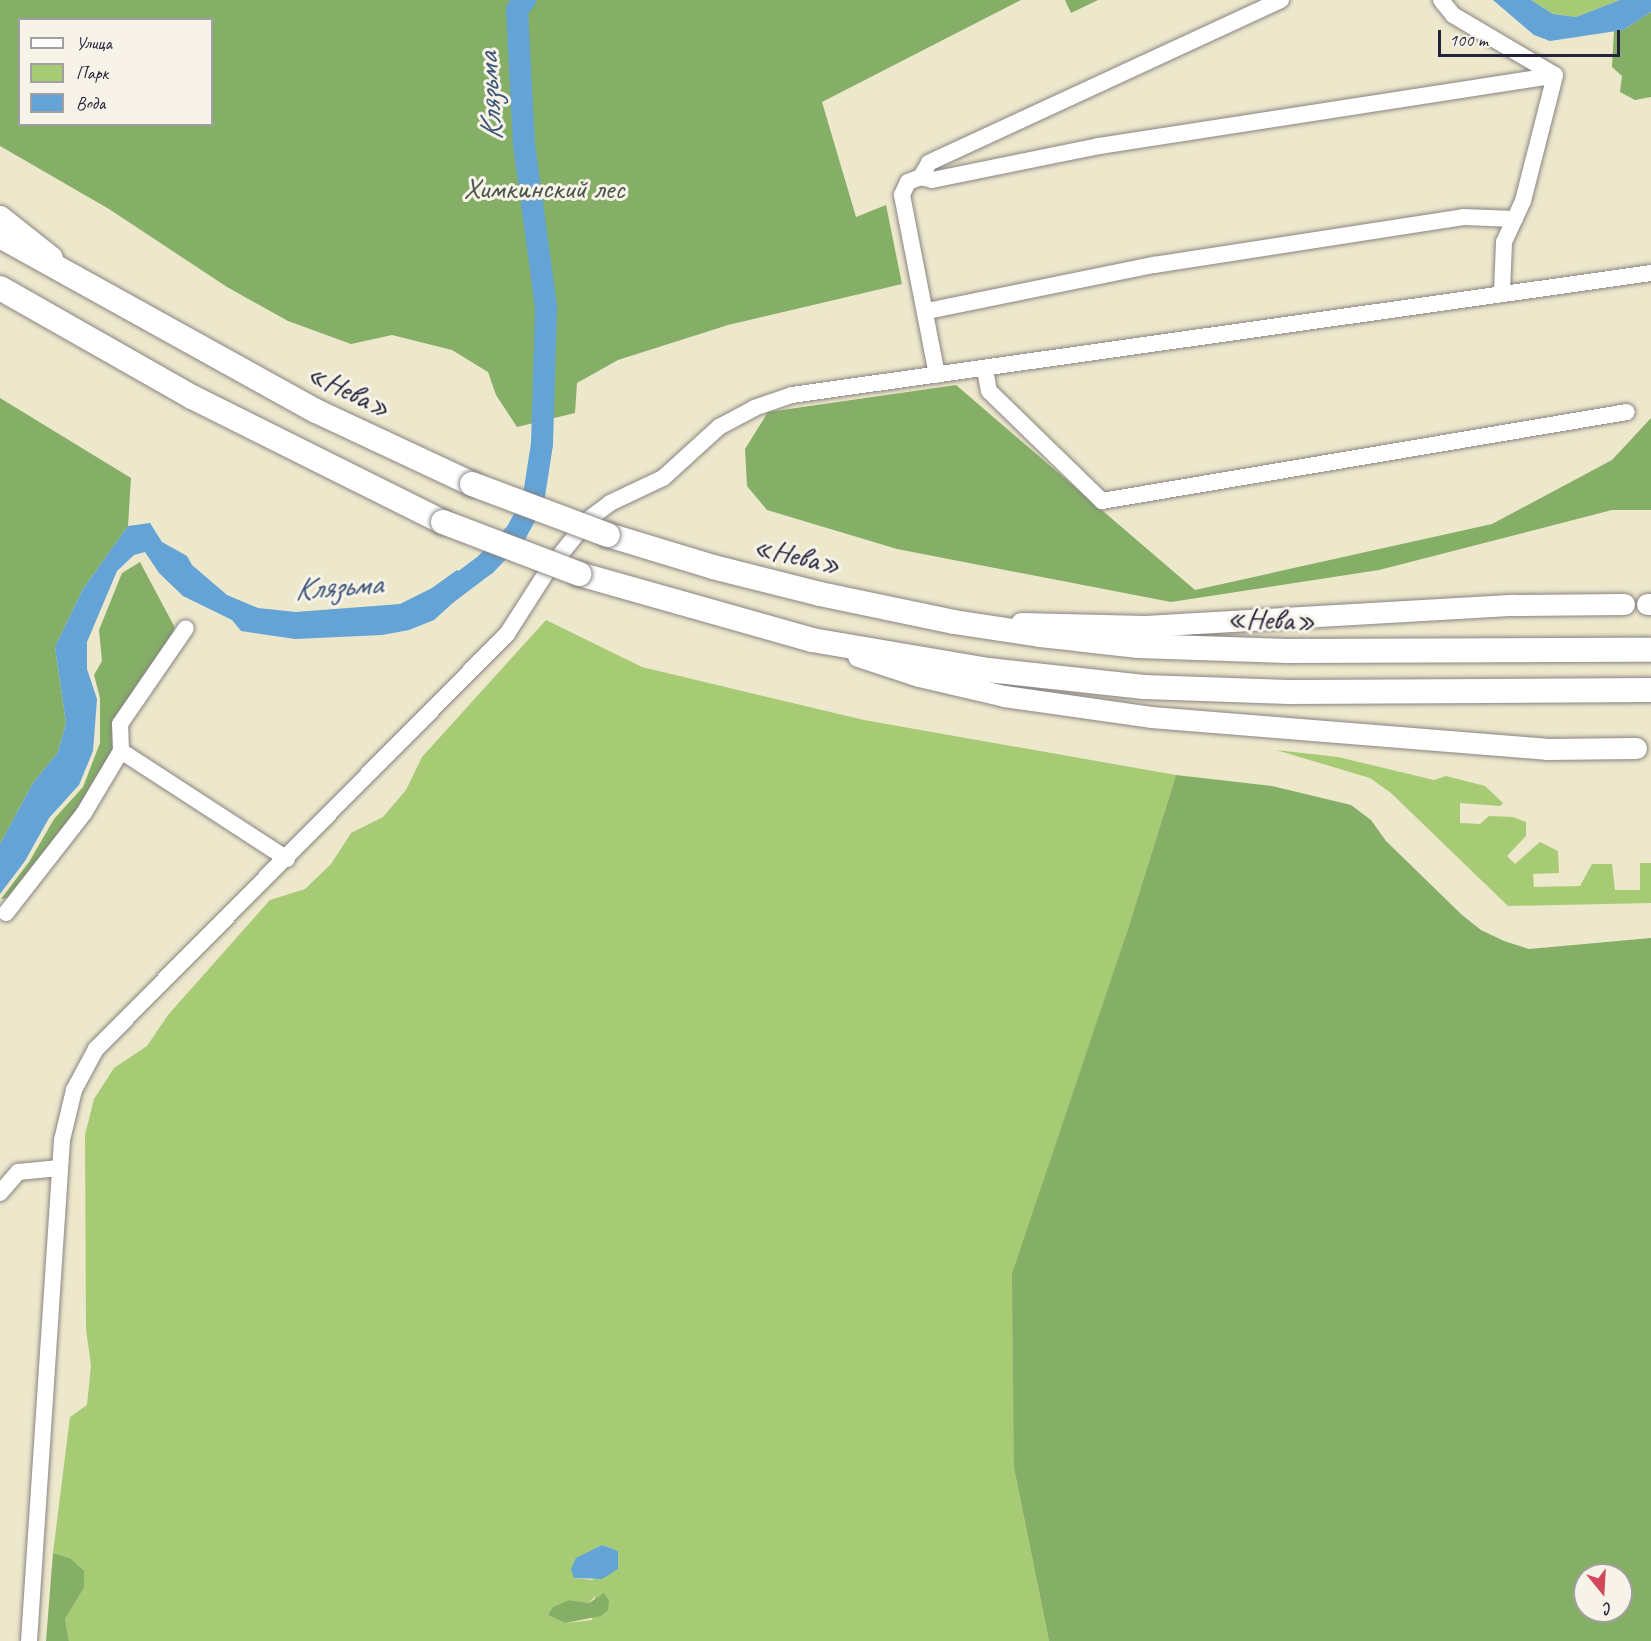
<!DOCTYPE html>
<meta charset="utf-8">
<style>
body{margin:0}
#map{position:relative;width:1651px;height:1641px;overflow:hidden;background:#ede7cb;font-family:Caveat,sans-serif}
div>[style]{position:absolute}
.green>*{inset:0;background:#a7cb75}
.forest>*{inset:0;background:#85af66}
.water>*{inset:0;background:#63a3d6}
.river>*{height:22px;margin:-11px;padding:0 11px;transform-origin:11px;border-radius:11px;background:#63a3d6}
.roads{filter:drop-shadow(0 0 2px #888483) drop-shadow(0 0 2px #888483)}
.minor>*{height:16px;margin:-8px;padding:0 8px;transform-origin:8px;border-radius:8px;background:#fff}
.major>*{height:21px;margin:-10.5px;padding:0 10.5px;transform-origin:10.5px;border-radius:10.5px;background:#fff}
.highway>*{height:24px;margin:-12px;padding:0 12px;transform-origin:12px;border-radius:12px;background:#fff}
.bridges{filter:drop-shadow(0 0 2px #888483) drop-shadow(0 0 2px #888483)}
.highway-bridge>*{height:24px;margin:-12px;padding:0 12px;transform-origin:12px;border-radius:12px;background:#fff}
span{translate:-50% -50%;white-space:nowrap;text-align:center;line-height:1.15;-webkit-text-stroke:6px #f7f3e8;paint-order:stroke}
.park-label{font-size:30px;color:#4a554c}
.street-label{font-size:30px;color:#22223b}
.water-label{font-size:32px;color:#3c5679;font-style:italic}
.legend{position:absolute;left:18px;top:18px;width:195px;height:108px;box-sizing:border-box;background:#f7f3e8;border:2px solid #a29fa3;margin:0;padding:8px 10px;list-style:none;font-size:18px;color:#22223b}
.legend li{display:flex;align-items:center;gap:12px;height:30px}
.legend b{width:30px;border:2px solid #a29fa3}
.north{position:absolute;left:1573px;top:1563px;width:60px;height:60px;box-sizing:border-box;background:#f7f3e8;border:2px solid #a29fa3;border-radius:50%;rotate:162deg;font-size:16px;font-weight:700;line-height:24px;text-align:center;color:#22223b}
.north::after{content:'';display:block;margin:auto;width:21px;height:27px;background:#d1495b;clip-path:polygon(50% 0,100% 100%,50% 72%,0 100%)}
.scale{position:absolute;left:1438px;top:30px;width:182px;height:27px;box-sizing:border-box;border:3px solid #22223b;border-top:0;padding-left:8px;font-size:18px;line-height:21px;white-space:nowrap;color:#22223b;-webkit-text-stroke:4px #f7f3e8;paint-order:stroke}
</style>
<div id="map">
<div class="green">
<i style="clip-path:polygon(1531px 0,1620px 0,1576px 17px,1553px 14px)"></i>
<i style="clip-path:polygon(evenodd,546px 620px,642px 667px,864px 720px,1176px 775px,1126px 935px,1014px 1468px,1049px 1641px,69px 1641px,65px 1619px,84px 1588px,70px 1558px,53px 1553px,70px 1417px,87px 1405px,91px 1365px,86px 1330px,85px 1135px,94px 1099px,114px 1068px,147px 1046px,168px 1015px,270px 900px,305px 889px,331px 864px,351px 833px,383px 817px,406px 790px,422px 757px,546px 620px,602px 1545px,618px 1551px,618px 1569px,592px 1580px,575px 1578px,576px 1559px,602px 1545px,546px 620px,595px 1596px,592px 1620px,565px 1623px,548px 1615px,570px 1600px,589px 1603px,595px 1596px)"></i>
<i style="clip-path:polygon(1276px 750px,1338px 757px,1434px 780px,1446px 776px,1485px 786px,1503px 803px,1500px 806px,1460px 803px,1460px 823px,1480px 824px,1489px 816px,1513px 817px,1526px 822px,1526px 836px,1507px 856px,1515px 864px,1540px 842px,1558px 851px,1559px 873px,1533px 874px,1534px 887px,1580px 886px,1592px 864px,1612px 864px,1615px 890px,1640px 890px,1640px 863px,1651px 863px,1651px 903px,1508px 906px,1391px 793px,1370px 778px)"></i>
</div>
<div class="forest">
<i style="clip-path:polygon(evenodd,0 0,1021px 0,822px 102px,856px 217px,886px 205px,902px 284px,728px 325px,618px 360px,577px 383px,575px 413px,517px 427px,496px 395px,488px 372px,452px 350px,392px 335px,351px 344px,288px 321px,227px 287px,109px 209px,0 146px,0 0,20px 20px,212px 20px,212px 124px,20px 124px,20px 20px)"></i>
<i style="clip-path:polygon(1065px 0,1098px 0,1071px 13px)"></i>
<i style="clip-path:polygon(1651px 12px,1651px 97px,1635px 100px,1620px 92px,1622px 76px,1612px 67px,1614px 31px,1623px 30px)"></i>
<i style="clip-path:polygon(956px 385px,1195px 590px,1492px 524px,1612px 460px,1651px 418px,1651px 510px,1612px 510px,1379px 570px,1171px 602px,897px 549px,767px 510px,747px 486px,745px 449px,768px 412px)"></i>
<i style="clip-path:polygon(0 398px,131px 478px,128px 526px,83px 589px,55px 647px,66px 723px,58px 752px,33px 783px,0 844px)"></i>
<i style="clip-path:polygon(140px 562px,174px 626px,176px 637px,68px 830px,12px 897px,1px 899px,29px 862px,54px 819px,83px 787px,100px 743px,100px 698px,94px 675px,102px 661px,99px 630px,122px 573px)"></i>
<i style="clip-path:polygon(evenodd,1176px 775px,1272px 786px,1351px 805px,1371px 820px,1386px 841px,1462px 915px,1481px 930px,1504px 941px,1529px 949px,1651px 938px,1651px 1641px,1049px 1641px,1014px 1468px,1012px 1274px,1126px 935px,1176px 775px,1585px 1575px,1621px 1575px,1621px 1611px,1585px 1611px,1585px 1575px)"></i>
<i style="clip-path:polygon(53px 1553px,70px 1558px,84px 1571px,84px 1588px,65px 1619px,69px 1641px,46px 1641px)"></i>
<i style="clip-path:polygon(604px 1593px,609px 1601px,608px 1610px,601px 1616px,565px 1623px,548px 1615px,553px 1607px,570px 1600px,589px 1603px)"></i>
</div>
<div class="water">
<i style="clip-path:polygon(1493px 0,1531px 0,1553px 14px,1576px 17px,1620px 0,1651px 0,1651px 12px,1623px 30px,1550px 41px,1534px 35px)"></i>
<i style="clip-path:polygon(150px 523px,162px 542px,187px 556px,192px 565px,227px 595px,258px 608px,296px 612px,400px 604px,432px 588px,457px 570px,477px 581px,434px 620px,409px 630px,382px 635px,295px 639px,241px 631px,232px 620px,183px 596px,159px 573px,145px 552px,134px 555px,117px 571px,87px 642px,87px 669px,97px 699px,93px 751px,79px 785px,49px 818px,25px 861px,0 894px,0 844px,33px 783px,58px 752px,66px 723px,55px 647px,83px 589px,128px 526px)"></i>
<i style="clip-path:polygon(602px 1545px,618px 1551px,618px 1569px,602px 1579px,574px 1578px,571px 1569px,576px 1558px)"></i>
</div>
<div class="river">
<i style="left:445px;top:595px;width:51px;rotate:-37.1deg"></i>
<i style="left:486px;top:564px;width:43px;rotate:-45.9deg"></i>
<i style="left:516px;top:533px;width:35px;rotate:-61deg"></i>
<i style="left:533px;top:502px;width:59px;rotate:-81.2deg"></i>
<i style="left:542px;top:444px;width:137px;rotate:-88.3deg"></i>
<i style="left:546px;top:307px;width:164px;rotate:-97.7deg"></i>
<i style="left:524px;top:144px;width:134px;rotate:-93deg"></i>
<i style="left:517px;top:10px;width:13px;rotate:-51deg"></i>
</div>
<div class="roads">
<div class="minor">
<i style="left:1281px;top:0;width:388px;rotate:155.2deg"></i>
<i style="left:929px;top:163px;width:16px;rotate:120deg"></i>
<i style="left:921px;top:177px;width:11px;rotate:15deg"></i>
<i style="left:932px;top:180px;width:170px;rotate:-11.5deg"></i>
<i style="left:1099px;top:146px;width:461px;rotate:-8.8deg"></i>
<i style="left:1441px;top:0;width:19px;rotate:51deg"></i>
<i style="left:1453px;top:15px;width:118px;rotate:30.5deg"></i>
<i style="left:921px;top:177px;width:14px;rotate:159deg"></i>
<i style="left:908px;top:182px;width:14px;rotate:115deg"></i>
<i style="left:902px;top:195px;width:183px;rotate:79deg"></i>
<i style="left:1502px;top:292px;width:50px;rotate:-87.7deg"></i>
<i style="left:1504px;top:242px;width:45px;rotate:-65.1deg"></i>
<i style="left:1523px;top:201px;width:130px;rotate:-75.7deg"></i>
<i style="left:927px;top:311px;width:232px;rotate:-11.5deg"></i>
<i style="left:1154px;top:265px;width:313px;rotate:-8.8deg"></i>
<i style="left:1463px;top:217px;width:52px;rotate:2.2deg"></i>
<i style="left:985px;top:369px;width:22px;rotate:80deg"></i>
<i style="left:989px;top:391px;width:158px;rotate:44.2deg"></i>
<i style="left:1102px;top:501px;width:532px;rotate:-9.62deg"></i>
<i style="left:121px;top:751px;width:27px;rotate:-92deg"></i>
<i style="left:120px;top:724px;width:116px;rotate:-55.5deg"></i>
<i style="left:6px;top:913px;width:127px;rotate:-52deg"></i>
<i style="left:84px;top:813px;width:72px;rotate:-59.2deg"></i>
<i style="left:121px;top:751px;width:198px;rotate:33deg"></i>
<i style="left:0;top:1193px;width:28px;rotate:-49deg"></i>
<i style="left:18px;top:1172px;width:42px;rotate:-5.4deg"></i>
<i style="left:29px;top:1641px;width:502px;rotate:-86.23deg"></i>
<i style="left:62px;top:1140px;width:51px;rotate:-76.5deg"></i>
<i style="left:74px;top:1090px;width:47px;rotate:-61.8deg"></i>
<i style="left:96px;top:1049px;width:584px;rotate:-45.28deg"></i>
<i style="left:507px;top:634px;width:76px;rotate:-57.4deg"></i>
<i style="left:548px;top:570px;width:65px;rotate:-51.2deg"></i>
<i style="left:589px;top:519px;width:26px;rotate:-37deg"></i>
<i style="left:610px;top:503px;width:59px;rotate:-25.3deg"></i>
<i style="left:663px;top:478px;width:76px;rotate:-42.3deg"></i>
<i style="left:719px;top:427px;width:40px;rotate:-28deg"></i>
<i style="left:754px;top:408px;width:40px;rotate:-18.9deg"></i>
<i style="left:792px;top:395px;width:868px;rotate:-8.08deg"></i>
</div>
<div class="major">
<i style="left:0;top:216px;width:66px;rotate:38.3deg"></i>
<i style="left:1647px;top:604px;width:4px"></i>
<i style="left:1021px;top:623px;width:124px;rotate:1.4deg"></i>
<i style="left:1145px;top:626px;width:369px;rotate:-3.3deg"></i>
<i style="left:1513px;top:605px;width:111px;rotate:-0.5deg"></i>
<i style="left:858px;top:656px;width:64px;rotate:18.2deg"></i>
<i style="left:919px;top:676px;width:87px;rotate:13.2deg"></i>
<i style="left:1004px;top:696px;width:148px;rotate:8.1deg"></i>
<i style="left:1151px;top:717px;width:396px;rotate:4.6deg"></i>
<i style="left:1546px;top:749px;width:90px;rotate:-0.6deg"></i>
</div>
<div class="highway">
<i style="left:0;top:236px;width:361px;rotate:29deg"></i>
<i style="left:316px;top:411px;width:172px;rotate:25.1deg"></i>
<i style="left:0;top:288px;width:221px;rotate:29.6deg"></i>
<i style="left:192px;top:397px;width:280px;rotate:26.5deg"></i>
<i style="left:608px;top:535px;width:110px;rotate:16.9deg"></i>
<i style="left:713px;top:567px;width:110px;rotate:14.2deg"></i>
<i style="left:820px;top:594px;width:137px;rotate:11.8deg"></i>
<i style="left:954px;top:622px;width:87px;rotate:8.6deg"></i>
<i style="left:1040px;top:635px;width:99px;rotate:6.4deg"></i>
<i style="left:1138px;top:646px;width:149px;rotate:1.9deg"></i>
<i style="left:1287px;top:651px;width:364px;rotate:-0.2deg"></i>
<i style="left:579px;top:574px;width:242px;rotate:15.8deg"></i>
<i style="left:812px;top:640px;width:179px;rotate:9.7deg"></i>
<i style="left:988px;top:670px;width:157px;rotate:6.2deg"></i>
<i style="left:1144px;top:687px;width:145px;rotate:2deg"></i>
<i style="left:1289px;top:692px;width:362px;rotate:-0.3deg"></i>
</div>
</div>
<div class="bridges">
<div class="highway-bridge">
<i style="left:472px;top:484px;width:145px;rotate:20.6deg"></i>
<i style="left:443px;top:522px;width:146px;rotate:20.9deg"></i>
</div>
</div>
<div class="park-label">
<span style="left:544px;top:188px">Химкинский лес</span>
</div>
<div class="street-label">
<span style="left:349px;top:390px;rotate:26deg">«Нева»</span>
<span style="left:797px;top:555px;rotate:13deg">«Нева»</span>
<span style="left:1271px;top:619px;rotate:2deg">«Нева»</span>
</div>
<div class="water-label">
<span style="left:490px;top:97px;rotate:-93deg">Клязьма</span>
<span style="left:338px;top:587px;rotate:-4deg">Клязьма</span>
</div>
<ul class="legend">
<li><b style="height:8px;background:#fff"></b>Улица</li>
<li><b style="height:16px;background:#a7cb75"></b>Парк</li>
<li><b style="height:16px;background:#63a3d6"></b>Вода</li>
</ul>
<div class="north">С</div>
<div class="scale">100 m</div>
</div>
